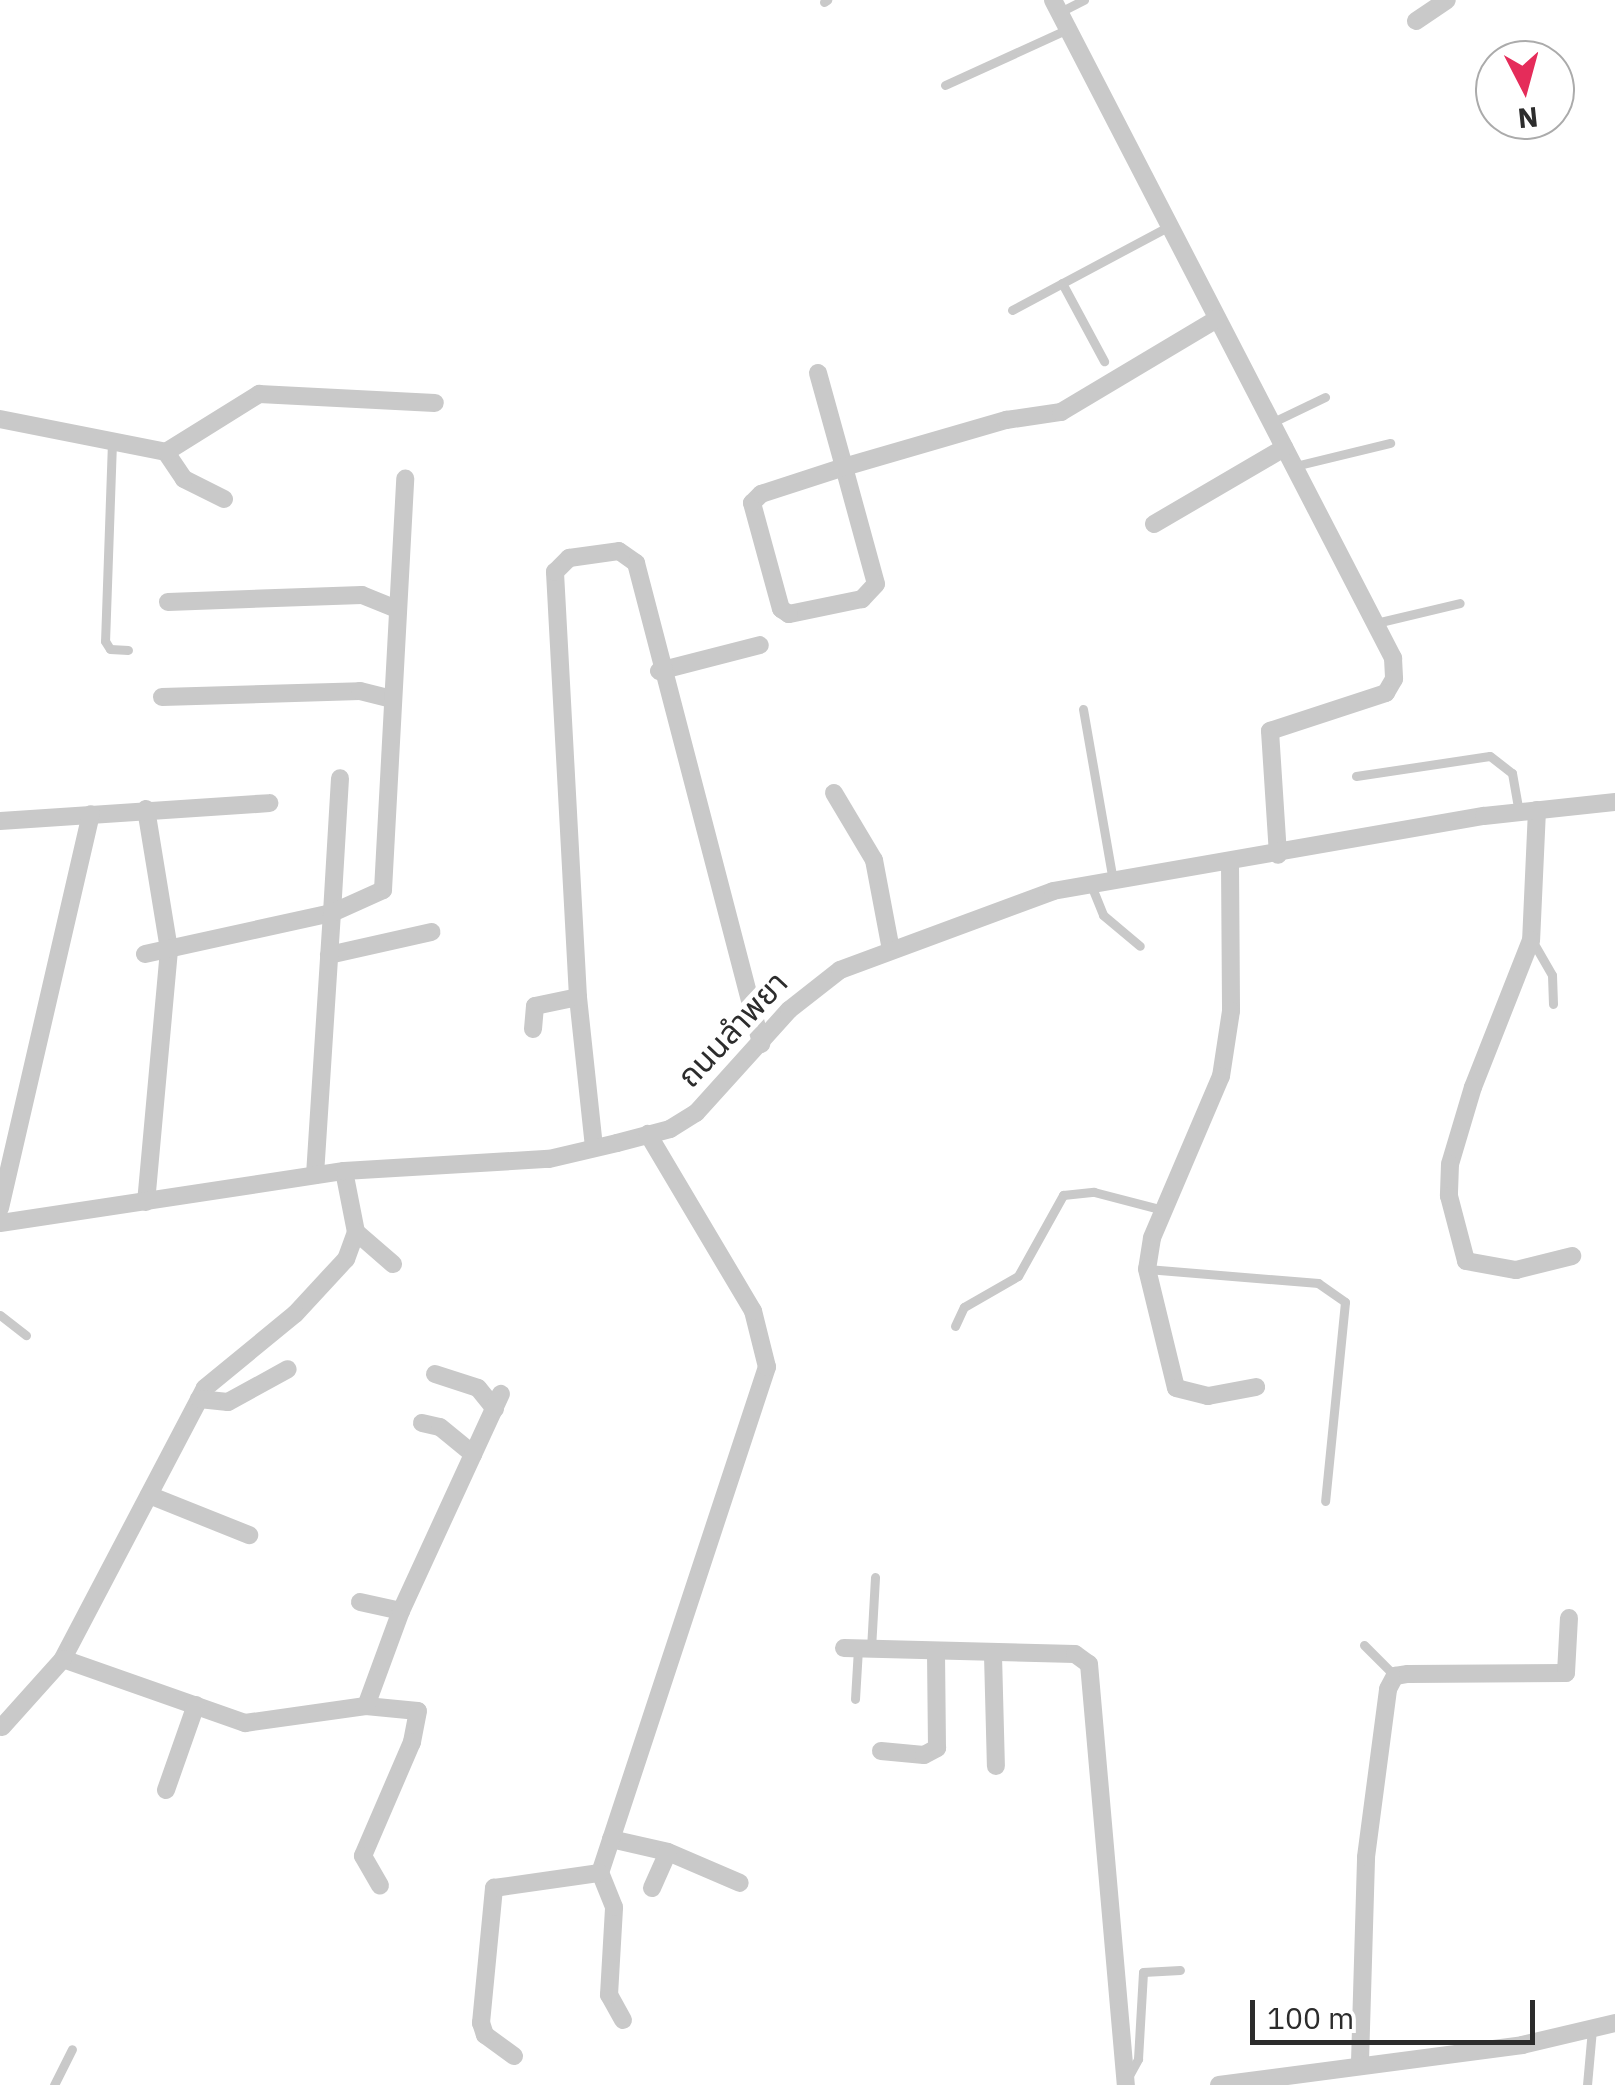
<!DOCTYPE html>
<meta charset="utf-8">
<style>
body{margin:0}
#map{position:relative;width:1615px;height:2085px;overflow:hidden;background:#fff;font-family:"IBM Plex Sans","Noto Sans Thai",sans-serif}
div>[style]{position:absolute}
.service>*{height:9px;margin:-4.5px;padding:0 4.5px;transform-origin:4.5px;border-radius:4.5px;background:#c9c9c9}
.minor>*{height:18px;margin:-9px;padding:0 9px;transform-origin:9px;border-radius:9px;background:#c9c9c9}
span{translate:-50% -50%;white-space:nowrap;text-align:center;line-height:1.15;-webkit-text-stroke:10px #fff;paint-order:stroke}
.street-label{font-size:32px;color:#2c2c2c}
.north{position:absolute;left:1475px;top:40px;width:100px;height:100px;box-sizing:border-box;background:#fff;border:2px solid #ababab;border-radius:50%;rotate:174deg;font-size:28px;font-weight:700;line-height:40px;text-align:center;color:#2c2c2c}
.north::after{content:'';display:block;margin:auto;width:35px;height:45px;background:#e52c5a;clip-path:polygon(50% 0,100% 100%,50% 72%,0 100%)}
.scale{position:absolute;left:1250px;top:2000px;width:285px;height:45px;box-sizing:border-box;border:5px solid #2c2c2c;border-top:0;padding-left:12px;font-size:30px;line-height:35px;white-space:nowrap;color:#2c2c2c;-webkit-text-stroke:8px #fff;paint-order:stroke}
</style>
<div id="map">
<div class="service">
<i style="left:824px;top:2px;width:4px;rotate:-34deg"></i>
<i style="left:1060px;top:12px;width:27px;rotate:-27deg"></i>
<i style="left:945px;top:85px;width:135px;rotate:-24.5deg"></i>
<i style="left:1062px;top:283px;width:89px;rotate:61.7deg"></i>
<i style="left:1012px;top:310px;width:178px;rotate:-28.1deg"></i>
<i style="left:1271px;top:423px;width:60px;rotate:-25.7deg"></i>
<i style="left:112px;top:442px;width:199px;rotate:92deg"></i>
<i style="left:105px;top:641px;width:9px;rotate:58deg"></i>
<i style="left:110px;top:649px;width:18px;rotate:3deg"></i>
<i style="left:1295px;top:466px;width:98px;rotate:-13.6deg"></i>
<i style="left:1376px;top:623px;width:86px;rotate:-13.4deg"></i>
<i style="left:1083px;top:709px;width:175px;rotate:80.1deg"></i>
<i style="left:1356px;top:776px;width:135px;rotate:-8.5deg"></i>
<i style="left:1490px;top:756px;width:28px;rotate:38deg"></i>
<i style="left:1512px;top:773px;width:40px;rotate:80deg"></i>
<i style="left:1091px;top:885px;width:32px;rotate:68deg"></i>
<i style="left:1103px;top:915px;width:48px;rotate:40deg"></i>
<i style="left:1533px;top:942px;width:38px;rotate:60deg"></i>
<i style="left:1552px;top:975px;width:29px;rotate:88deg"></i>
<i style="left:1147px;top:1269px;width:172px;rotate:4.7deg"></i>
<i style="left:1318px;top:1283px;width:33px;rotate:35deg"></i>
<i style="left:1345px;top:1302px;width:200px;rotate:95.7deg"></i>
<i style="left:0;top:1315px;width:33px;rotate:38deg"></i>
<i style="left:955px;top:1326px;width:21px;rotate:-65deg"></i>
<i style="left:964px;top:1307px;width:62px;rotate:-29.9deg"></i>
<i style="left:1018px;top:1276px;width:93px;rotate:-60.9deg"></i>
<i style="left:1063px;top:1195px;width:31px;rotate:-6deg"></i>
<i style="left:1094px;top:1192px;width:71px;rotate:14.6deg"></i>
<i style="left:1364px;top:1645px;width:44px;rotate:45deg"></i>
<i style="left:871px;top:1649px;width:72px;rotate:-86.8deg"></i>
<i style="left:855px;top:1699px;width:50px;rotate:-86.6deg"></i>
<i style="left:1127px;top:2079px;width:23px;rotate:-61deg"></i>
<i style="left:1138px;top:2059px;width:87px;rotate:-86.7deg"></i>
<i style="left:1143px;top:1972px;width:37px;rotate:-3deg"></i>
<i style="left:54px;top:2085px;width:40px;rotate:-63.4deg"></i>
<i style="left:1587px;top:2085px;width:56px;rotate:-84.9deg"></i>
</div>
<div class="minor">
<i style="left:1053px;top:0;width:741px;rotate:62.67deg"></i>
<i style="left:1393px;top:658px;width:21px;rotate:87deg"></i>
<i style="left:1394px;top:679px;width:16px;rotate:120deg"></i>
<i style="left:1386px;top:693px;width:122px;rotate:161.9deg"></i>
<i style="left:1270px;top:731px;width:124px;rotate:86.3deg"></i>
<i style="left:1416px;top:21px;width:37px;rotate:-34deg"></i>
<i style="left:818px;top:373px;width:98px;rotate:74.5deg"></i>
<i style="left:844px;top:467px;width:121px;rotate:74.7deg"></i>
<i style="left:876px;top:584px;width:21px;rotate:133deg"></i>
<i style="left:862px;top:599px;width:75px;rotate:168.4deg"></i>
<i style="left:789px;top:614px;width:9px;rotate:-148deg"></i>
<i style="left:781px;top:609px;width:110px;rotate:-105.3deg"></i>
<i style="left:752px;top:503px;width:13px;rotate:-45deg"></i>
<i style="left:761px;top:494px;width:87px;rotate:-18deg"></i>
<i style="left:844px;top:467px;width:169px;rotate:-16.2deg"></i>
<i style="left:1006px;top:420px;width:56px;rotate:-8.3deg"></i>
<i style="left:1061px;top:412px;width:182px;rotate:-30.8deg"></i>
<i style="left:0;top:419px;width:169px;rotate:11.2deg"></i>
<i style="left:224px;top:499px;width:45px;rotate:-153.4deg"></i>
<i style="left:184px;top:479px;width:32px;rotate:-124deg"></i>
<i style="left:166px;top:452px;width:110px;rotate:-31.9deg"></i>
<i style="left:259px;top:394px;width:176px;rotate:2.9deg"></i>
<i style="left:1154px;top:524px;width:151px;rotate:-30.3deg"></i>
<i style="left:168px;top:602px;width:194px;rotate:-2.1deg"></i>
<i style="left:362px;top:595px;width:38px;rotate:22deg"></i>
<i style="left:659px;top:671px;width:104px;rotate:-14.4deg"></i>
<i style="left:162px;top:697px;width:198px;rotate:-1.7deg"></i>
<i style="left:360px;top:691px;width:34px;rotate:14deg"></i>
<i style="left:834px;top:793px;width:78px;rotate:59.2deg"></i>
<i style="left:874px;top:860px;width:92px;rotate:79.3deg"></i>
<i style="left:146px;top:809px;width:143px;rotate:80.7deg"></i>
<i style="left:169px;top:950px;width:253px;rotate:95.2deg"></i>
<i style="left:1537px;top:810px;width:130px;rotate:92.6deg"></i>
<i style="left:1531px;top:940px;width:158px;rotate:111.5deg"></i>
<i style="left:1473px;top:1087px;width:80px;rotate:106.6deg"></i>
<i style="left:1450px;top:1164px;width:32px;rotate:92deg"></i>
<i style="left:1449px;top:1196px;width:67px;rotate:75.3deg"></i>
<i style="left:1466px;top:1261px;width:51px;rotate:10.2deg"></i>
<i style="left:1516px;top:1270px;width:58px;rotate:-14deg"></i>
<i style="left:0;top:821px;width:270px;rotate:-3.8deg"></i>
<i style="left:1230px;top:863px;width:148px;rotate:89.6deg"></i>
<i style="left:1231px;top:1011px;width:66px;rotate:98.7deg"></i>
<i style="left:1221px;top:1076px;width:176px;rotate:113.1deg"></i>
<i style="left:1152px;top:1238px;width:31px;rotate:99deg"></i>
<i style="left:1147px;top:1269px;width:122px;rotate:76.3deg"></i>
<i style="left:1176px;top:1388px;width:33px;rotate:14deg"></i>
<i style="left:1208px;top:1396px;width:49px;rotate:-10.6deg"></i>
<i style="left:145px;top:954px;width:191px;rotate:-12.4deg"></i>
<i style="left:332px;top:913px;width:135px;rotate:-86.6deg"></i>
<i style="left:329px;top:955px;width:105px;rotate:-12.7deg"></i>
<i style="left:533px;top:1029px;width:23px;rotate:-85deg"></i>
<i style="left:535px;top:1006px;width:44px;rotate:-11.8deg"></i>
<i style="left:594px;top:1147px;width:151px;rotate:-96.1deg"></i>
<i style="left:578px;top:997px;width:426px;rotate:-93.1deg"></i>
<i style="left:555px;top:572px;width:20px;rotate:-45deg"></i>
<i style="left:569px;top:558px;width:50px;rotate:-8deg"></i>
<i style="left:619px;top:551px;width:21px;rotate:35deg"></i>
<i style="left:636px;top:563px;width:497px;rotate:75.4deg"></i>
<i style="left:344px;top:1171px;width:62px;rotate:78.9deg"></i>
<i style="left:356px;top:1232px;width:29px;rotate:110deg"></i>
<i style="left:346px;top:1259px;width:75px;rotate:132.8deg"></i>
<i style="left:295px;top:1314px;width:117px;rotate:140.6deg"></i>
<i style="left:205px;top:1388px;width:306px;rotate:117.7deg"></i>
<i style="left:63px;top:1659px;width:193px;rotate:19.4deg"></i>
<i style="left:245px;top:1723px;width:122px;rotate:-8deg"></i>
<i style="left:366px;top:1706px;width:52px;rotate:5.5deg"></i>
<i style="left:418px;top:1711px;width:32px;rotate:101deg"></i>
<i style="left:412px;top:1742px;width:124px;rotate:113.3deg"></i>
<i style="left:363px;top:1856px;width:34px;rotate:60deg"></i>
<i style="left:315px;top:1175px;width:263px;rotate:-86.3deg"></i>
<i style="left:332px;top:913px;width:56px;rotate:-24.3deg"></i>
<i style="left:383px;top:890px;width:412px;rotate:-86.9deg"></i>
<i style="left:0;top:1208px;width:404px;rotate:-77deg"></i>
<i style="left:0;top:1223px;width:348px;rotate:-8.6deg"></i>
<i style="left:344px;top:1171px;width:205px;rotate:-3.4deg"></i>
<i style="left:549px;top:1159px;width:70px;rotate:-13.2deg"></i>
<i style="left:617px;top:1143px;width:55px;rotate:-14.8deg"></i>
<i style="left:670px;top:1129px;width:31px;rotate:-32deg"></i>
<i style="left:696px;top:1113px;width:139px;rotate:-47.9deg"></i>
<i style="left:789px;top:1010px;width:65px;rotate:-38.1deg"></i>
<i style="left:840px;top:970px;width:227px;rotate:-20.3deg"></i>
<i style="left:1053px;top:891px;width:437px;rotate:-9.9deg"></i>
<i style="left:1484px;top:816px;width:132px;rotate:-6.1deg"></i>
<i style="left:356px;top:1232px;width:49px;rotate:40.9deg"></i>
<i style="left:435px;top:1374px;width:45px;rotate:18deg"></i>
<i style="left:478px;top:1388px;width:27px;rotate:51deg"></i>
<i style="left:199px;top:1399px;width:29px;rotate:6deg"></i>
<i style="left:228px;top:1402px;width:68px;rotate:-28.8deg"></i>
<i style="left:422px;top:1423px;width:18px;rotate:13deg"></i>
<i style="left:440px;top:1427px;width:43px;rotate:39.3deg"></i>
<i style="left:149px;top:1495px;width:108px;rotate:21.8deg"></i>
<i style="left:360px;top:1602px;width:42px;rotate:12.4deg"></i>
<i style="left:844px;top:1648px;width:231px;rotate:1.5deg"></i>
<i style="left:1075px;top:1654px;width:17px;rotate:36deg"></i>
<i style="left:1089px;top:1664px;width:423px;rotate:85deg"></i>
<i style="left:993px;top:1655px;width:111px;rotate:88.5deg"></i>
<i style="left:366px;top:1706px;width:101px;rotate:-69.8deg"></i>
<i style="left:401px;top:1611px;width:239px;rotate:-65.3deg"></i>
<i style="left:2px;top:1727px;width:91px;rotate:-48.1deg"></i>
<i style="left:881px;top:1751px;width:43px;rotate:5.3deg"></i>
<i style="left:924px;top:1755px;width:15px;rotate:-28deg"></i>
<i style="left:937px;top:1748px;width:96px;rotate:-90.6deg"></i>
<i style="left:166px;top:1790px;width:90px;rotate:-70.6deg"></i>
<i style="left:611px;top:1839px;width:58px;rotate:12.8deg"></i>
<i style="left:668px;top:1852px;width:78px;rotate:23.3deg"></i>
<i style="left:652px;top:1888px;width:39px;rotate:-66deg"></i>
<i style="left:623px;top:2020px;width:29px;rotate:-119deg"></i>
<i style="left:609px;top:1995px;width:88px;rotate:-86.7deg"></i>
<i style="left:614px;top:1907px;width:37px;rotate:-112deg"></i>
<i style="left:600px;top:1873px;width:533px;rotate:-71.74deg"></i>
<i style="left:767px;top:1367px;width:58px;rotate:-104deg"></i>
<i style="left:753px;top:1311px;width:206px;rotate:-120.7deg"></i>
<i style="left:514px;top:2056px;width:36px;rotate:-144deg"></i>
<i style="left:485px;top:2035px;width:13px;rotate:-108deg"></i>
<i style="left:481px;top:2023px;width:136px;rotate:-84.5deg"></i>
<i style="left:494px;top:1888px;width:107px;rotate:-8.1deg"></i>
<i style="left:1360px;top:2062px;width:205px;rotate:-88.3deg"></i>
<i style="left:1366px;top:1857px;width:169px;rotate:-82.5deg"></i>
<i style="left:1388px;top:1689px;width:15px;rotate:-62deg"></i>
<i style="left:1395px;top:1676px;width:13px;rotate:-9deg"></i>
<i style="left:1408px;top:1674px;width:158px;rotate:-0.4deg"></i>
<i style="left:1566px;top:1673px;width:55px;rotate:-86.9deg"></i>
<i style="left:1219px;top:2085px;width:306px;rotate:-7.5deg"></i>
<i style="left:1522px;top:2045px;width:96px;rotate:-13.3deg"></i>
</div>
<div class="street-label">
<span style="left:732px;top:1029px;rotate:-47deg">ถนนลำพยา</span>
</div>
<div class="north">N</div>
<div class="scale">100 m</div>
</div>
